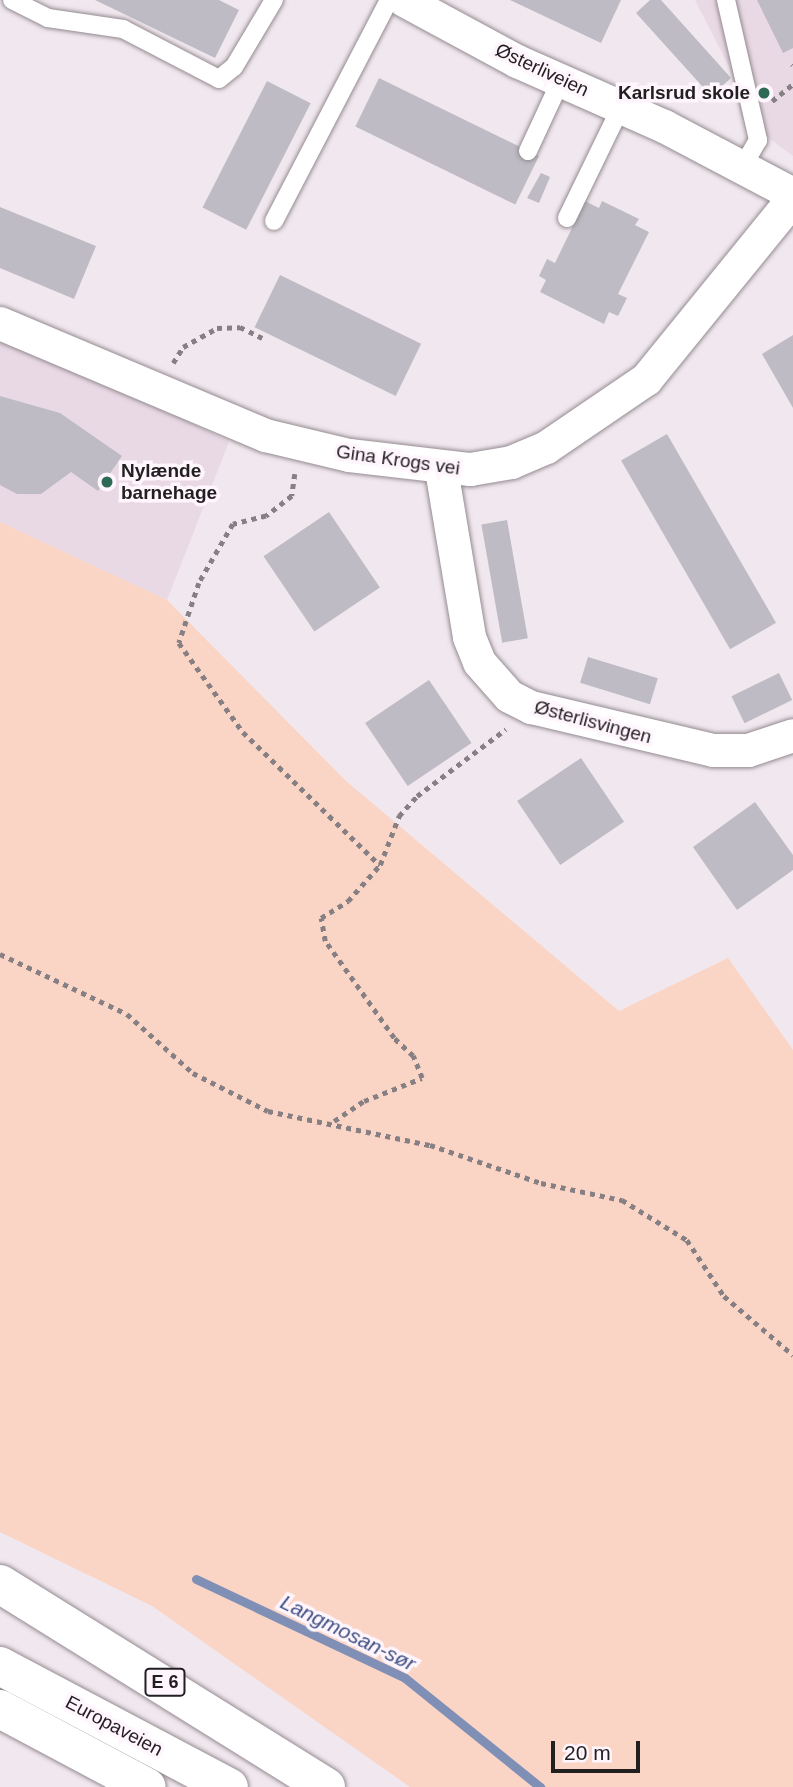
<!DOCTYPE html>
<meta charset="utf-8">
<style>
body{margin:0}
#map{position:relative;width:793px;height:1787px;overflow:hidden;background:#f1e8ef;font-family:Arial,sans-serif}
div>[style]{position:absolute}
.built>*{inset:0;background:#e9d9e5}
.green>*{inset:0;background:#fad4c5}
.stream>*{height:9px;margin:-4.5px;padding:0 4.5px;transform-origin:4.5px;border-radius:4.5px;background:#808fb5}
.building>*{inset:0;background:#bebbc4;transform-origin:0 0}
.path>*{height:4.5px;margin-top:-2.25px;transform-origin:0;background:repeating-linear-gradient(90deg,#868084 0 5px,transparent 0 10px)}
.roads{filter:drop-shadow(0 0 2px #948b91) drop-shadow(0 0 2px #948b91)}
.service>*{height:18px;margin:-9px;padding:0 9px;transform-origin:9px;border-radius:9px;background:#fff}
.minor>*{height:33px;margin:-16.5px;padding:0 16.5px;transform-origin:16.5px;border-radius:16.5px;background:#fff}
.trunk>*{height:38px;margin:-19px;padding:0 19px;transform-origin:19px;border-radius:19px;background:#fff}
.dots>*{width:19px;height:19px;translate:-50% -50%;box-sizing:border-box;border:4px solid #fff5fc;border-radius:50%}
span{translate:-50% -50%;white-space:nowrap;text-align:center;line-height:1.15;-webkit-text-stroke:7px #fff5fc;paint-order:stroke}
.shield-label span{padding:2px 5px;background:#fff5fc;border:2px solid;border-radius:5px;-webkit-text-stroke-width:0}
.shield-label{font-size:18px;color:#221f21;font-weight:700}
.street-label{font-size:19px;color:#221f21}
.poi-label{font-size:19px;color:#221f21;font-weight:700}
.right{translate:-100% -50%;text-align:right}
.left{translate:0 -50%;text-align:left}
.water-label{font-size:21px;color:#3e5185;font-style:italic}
.scale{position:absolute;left:551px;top:1741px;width:89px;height:32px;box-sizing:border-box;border:4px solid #221f21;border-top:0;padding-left:9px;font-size:21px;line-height:24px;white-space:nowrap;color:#221f21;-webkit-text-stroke:5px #fff5fc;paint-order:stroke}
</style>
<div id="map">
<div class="built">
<i style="clip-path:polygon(695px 0,793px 0,793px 156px,742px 118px,729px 67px)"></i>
<i style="clip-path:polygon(0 327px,229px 442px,167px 600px,0 522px)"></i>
</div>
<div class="green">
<i style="clip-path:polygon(0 522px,167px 600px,346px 781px,619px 1011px,728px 958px,793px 1050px,793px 1787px,410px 1787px,152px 1606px,0 1532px)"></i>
</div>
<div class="stream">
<i style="left:196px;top:1579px;width:231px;rotate:25.3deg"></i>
<i style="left:405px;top:1678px;width:174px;rotate:38.9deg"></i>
</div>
<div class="building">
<i style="clip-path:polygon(95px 0,219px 0,239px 10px,215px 58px)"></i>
<i style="clip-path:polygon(510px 0,621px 0,601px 43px)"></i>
<i style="clip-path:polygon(650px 0,661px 0,731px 78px,711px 96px,636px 13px)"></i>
<i style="clip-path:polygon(757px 0,793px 0,793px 48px,783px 53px)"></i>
<i style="left:379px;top:78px;width:178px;height:54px;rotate:26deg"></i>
<i style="left:267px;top:81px;width:49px;height:142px;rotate:27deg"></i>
<i style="clip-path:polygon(541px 173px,550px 177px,539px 203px,527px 198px)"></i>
<i style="clip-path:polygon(585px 201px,599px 208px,602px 201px,639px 219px,635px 225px,649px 232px,618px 294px,627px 298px,618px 316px,609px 312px,604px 324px,540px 292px,546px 280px,539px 276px,547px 259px,555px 263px)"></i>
<i style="clip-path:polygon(0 207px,96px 246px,74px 299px,0 268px)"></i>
<i style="left:280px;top:275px;width:157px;height:58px;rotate:26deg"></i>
<i style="clip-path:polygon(793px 335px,793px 408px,762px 354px)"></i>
<i style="clip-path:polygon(0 396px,60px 413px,122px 456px,98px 491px,71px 472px,41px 494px,17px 494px,0 485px)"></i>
<i style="left:667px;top:434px;width:218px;height:53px;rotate:60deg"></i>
<i style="left:329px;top:512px;width:91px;height:79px;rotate:56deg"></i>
<i style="left:507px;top:520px;width:120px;height:26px;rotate:80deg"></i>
<i style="left:588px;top:657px;width:73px;height:27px;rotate:17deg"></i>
<i style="left:779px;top:673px;width:30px;height:53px;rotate:64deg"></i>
<i style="left:429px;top:680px;width:76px;height:77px;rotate:56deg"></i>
<i style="left:581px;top:758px;width:77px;height:77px;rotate:56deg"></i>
<i style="clip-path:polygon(755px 802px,793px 855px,793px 870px,737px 910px,693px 847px)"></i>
</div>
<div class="path">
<i style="left:792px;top:64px;width:1px;rotate:45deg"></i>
<i style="left:772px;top:101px;width:27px;rotate:-39deg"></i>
<i style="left:173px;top:363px;width:19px;rotate:-58deg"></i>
<i style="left:183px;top:347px;width:39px;rotate:-29deg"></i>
<i style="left:217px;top:328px;width:23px;rotate:-2deg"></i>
<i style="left:240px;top:327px;width:25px;rotate:26deg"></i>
<i style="left:295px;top:474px;width:22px;rotate:98deg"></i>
<i style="left:292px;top:496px;width:33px;rotate:142deg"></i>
<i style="left:266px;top:516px;width:34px;rotate:166deg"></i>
<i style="left:233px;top:524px;width:68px;rotate:120deg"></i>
<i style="left:199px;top:583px;width:63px;rotate:108.4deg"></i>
<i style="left:179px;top:643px;width:110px;rotate:54.3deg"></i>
<i style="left:243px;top:732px;width:191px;rotate:44.2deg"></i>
<i style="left:0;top:954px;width:140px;rotate:25.3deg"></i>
<i style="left:127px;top:1014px;width:89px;rotate:41.8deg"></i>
<i style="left:193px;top:1073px;width:84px;rotate:26.9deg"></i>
<i style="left:268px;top:1111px;width:166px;rotate:11.9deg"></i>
<i style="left:430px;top:1145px;width:117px;rotate:18.9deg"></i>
<i style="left:541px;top:1183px;width:83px;rotate:11.9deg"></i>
<i style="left:622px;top:1200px;width:76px;rotate:31.6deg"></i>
<i style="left:687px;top:1240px;width:67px;rotate:56.5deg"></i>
<i style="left:724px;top:1296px;width:91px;rotate:40.5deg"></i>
<i style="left:334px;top:1121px;width:36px;rotate:-34deg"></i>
<i style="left:364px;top:1101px;width:62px;rotate:-21.6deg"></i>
<i style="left:422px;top:1078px;width:24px;rotate:-112deg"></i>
<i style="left:413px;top:1056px;width:26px;rotate:-137deg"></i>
<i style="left:394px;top:1038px;width:119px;rotate:-125.4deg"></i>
<i style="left:325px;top:941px;width:23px;rotate:-100deg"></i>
<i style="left:321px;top:918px;width:32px;rotate:-32deg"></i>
<i style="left:348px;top:901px;width:48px;rotate:-48.4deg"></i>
<i style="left:380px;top:865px;width:53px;rotate:-68.8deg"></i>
<i style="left:399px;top:816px;width:27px;rotate:-48deg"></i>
<i style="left:417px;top:796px;width:111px;rotate:-37deg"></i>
</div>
<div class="roads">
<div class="service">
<i style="left:12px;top:0;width:40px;rotate:26.6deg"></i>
<i style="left:48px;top:18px;width:76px;rotate:8.3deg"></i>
<i style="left:123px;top:29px;width:108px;rotate:27.5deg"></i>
<i style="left:219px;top:79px;width:19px;rotate:-39deg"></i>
<i style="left:234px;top:67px;width:78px;rotate:-59.2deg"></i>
<i style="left:726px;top:0;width:144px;rotate:77.1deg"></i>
<i style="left:758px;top:140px;width:30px;rotate:120deg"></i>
<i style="left:528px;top:151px;width:78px;rotate:-65.1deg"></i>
<i style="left:567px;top:218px;width:123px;rotate:-64.1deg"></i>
<i style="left:274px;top:221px;width:249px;rotate:-62.5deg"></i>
</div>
<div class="minor">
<i style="left:404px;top:0;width:128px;rotate:28.4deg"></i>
<i style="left:517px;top:61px;width:161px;rotate:23.9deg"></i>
<i style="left:664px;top:126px;width:146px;rotate:27.8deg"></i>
<i style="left:0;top:323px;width:288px;rotate:22.9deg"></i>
<i style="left:265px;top:435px;width:86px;rotate:13.4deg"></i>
<i style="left:349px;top:455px;width:122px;rotate:6.6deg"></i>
<i style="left:470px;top:469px;width:42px;rotate:-9.7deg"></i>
<i style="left:511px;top:462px;width:38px;rotate:-23deg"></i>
<i style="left:546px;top:447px;width:121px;rotate:-34.2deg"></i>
<i style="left:646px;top:379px;width:233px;rotate:-50.9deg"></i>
<i style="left:441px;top:469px;width:170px;rotate:80.5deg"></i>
<i style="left:469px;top:637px;width:27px;rotate:68deg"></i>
<i style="left:479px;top:662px;width:45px;rotate:48.6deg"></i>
<i style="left:509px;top:696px;width:25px;rotate:27deg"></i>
<i style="left:531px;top:707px;width:187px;rotate:13.3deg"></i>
<i style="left:713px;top:750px;width:35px"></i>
<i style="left:748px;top:750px;width:47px;rotate:-18.4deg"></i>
</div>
<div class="trunk">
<i style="left:0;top:1584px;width:384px;rotate:31.9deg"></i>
<i style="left:0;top:1666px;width:259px;rotate:27.9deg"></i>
<i style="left:0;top:1709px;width:166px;rotate:28deg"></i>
</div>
</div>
<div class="dots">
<i style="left:764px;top:93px;background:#2d6954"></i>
<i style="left:107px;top:482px;background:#2d6954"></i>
</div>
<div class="shield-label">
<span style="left:165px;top:1682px">E 6</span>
</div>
<div class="street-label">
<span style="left:542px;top:70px;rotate:25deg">Østerliveien</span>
<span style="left:398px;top:460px;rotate:8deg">Gina Krogs vei</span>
<span style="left:593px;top:722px;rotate:15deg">Østerlisvingen</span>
<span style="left:114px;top:1726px;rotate:28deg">Europaveien</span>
</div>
<div class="poi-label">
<span class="right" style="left:750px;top:93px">Karlsrud skole</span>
<span class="left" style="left:121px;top:482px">Nylænde<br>barnehage</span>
</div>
<div class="water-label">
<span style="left:348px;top:1633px;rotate:26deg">Langmosan-sør</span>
</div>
<div class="scale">20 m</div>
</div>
